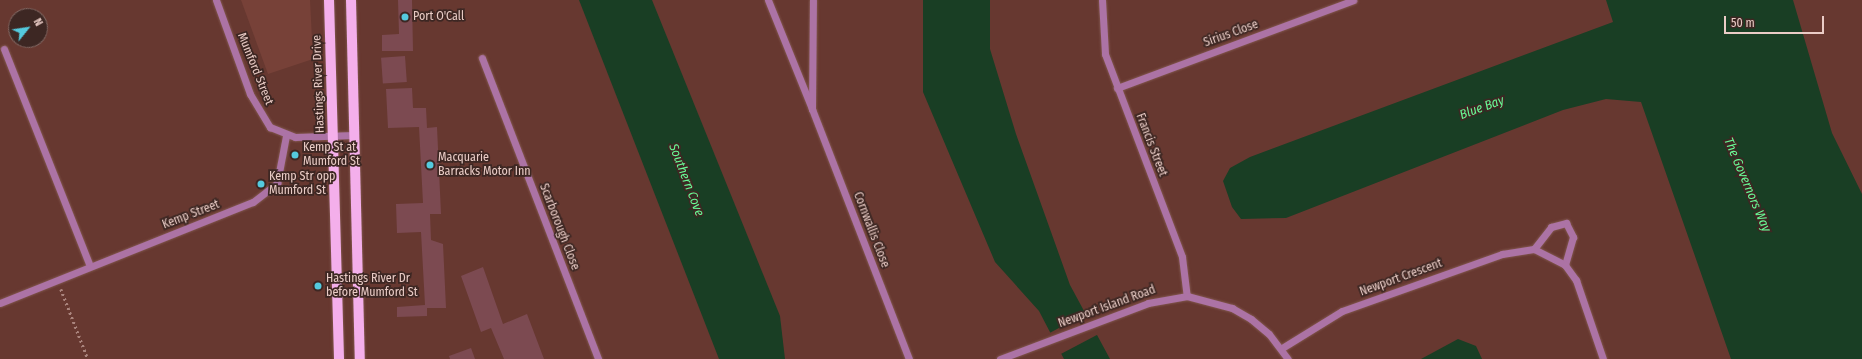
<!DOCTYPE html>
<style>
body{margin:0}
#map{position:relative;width:1862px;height:359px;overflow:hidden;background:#673830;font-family:"Fira Sans Condensed",sans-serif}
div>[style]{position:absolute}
.built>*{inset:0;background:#774138}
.water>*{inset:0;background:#193e24}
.pier>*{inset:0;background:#673830;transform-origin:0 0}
.building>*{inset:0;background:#7c4a51;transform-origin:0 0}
.path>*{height:2.5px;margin-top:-1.25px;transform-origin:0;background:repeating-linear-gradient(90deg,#aa847d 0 2px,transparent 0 5px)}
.roads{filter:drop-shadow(0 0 1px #81564e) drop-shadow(0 0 1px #81564e)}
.minor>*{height:7px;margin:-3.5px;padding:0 3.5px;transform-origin:3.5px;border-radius:3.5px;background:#ac73a5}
.major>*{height:10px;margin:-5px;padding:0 5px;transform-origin:5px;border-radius:5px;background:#f4afeb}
.dots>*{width:11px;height:11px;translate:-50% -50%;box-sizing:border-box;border:2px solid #3d2723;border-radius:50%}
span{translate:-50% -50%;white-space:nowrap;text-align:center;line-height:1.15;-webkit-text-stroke:3.5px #3d2723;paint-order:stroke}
.poi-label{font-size:12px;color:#eaccc6}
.left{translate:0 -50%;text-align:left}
.street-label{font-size:12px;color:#eaccc6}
.water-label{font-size:13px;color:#68fb96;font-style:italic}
.north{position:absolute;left:8px;top:8px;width:40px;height:40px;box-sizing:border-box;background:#3d2723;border:1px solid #826964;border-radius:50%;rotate:60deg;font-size:11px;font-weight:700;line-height:16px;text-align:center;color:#eaccc6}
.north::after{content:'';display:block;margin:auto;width:14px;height:18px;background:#54cade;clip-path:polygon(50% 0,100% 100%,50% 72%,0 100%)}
.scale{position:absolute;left:1724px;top:16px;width:100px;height:18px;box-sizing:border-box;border:2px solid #eaccc6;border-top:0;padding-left:5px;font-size:12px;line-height:14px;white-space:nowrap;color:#eaccc6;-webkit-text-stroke:3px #3d2723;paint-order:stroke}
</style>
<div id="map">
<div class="built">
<i style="clip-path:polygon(241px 0,310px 0,313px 59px,268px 74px)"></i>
</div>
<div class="water">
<i style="clip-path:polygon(579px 0,652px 0,780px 316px,785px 359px,719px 359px)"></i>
<i style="clip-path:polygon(923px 0,990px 0,990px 49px,1016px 134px,1070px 285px,1110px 359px,1064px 359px,1039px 311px,995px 262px,923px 92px)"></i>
<i style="clip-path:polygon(1606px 0,1793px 0,1832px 133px,1862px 194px,1862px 359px,1731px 359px,1641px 102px,1606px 99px,1563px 110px,1286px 218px,1241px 219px,1232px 207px,1223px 181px,1230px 168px,1250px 157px,1613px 22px)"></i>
<i style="clip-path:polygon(1458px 339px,1476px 346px,1482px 359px,1421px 359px)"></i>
</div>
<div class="pier">
<i style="left:1087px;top:313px;width:24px;height:44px;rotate:62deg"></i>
</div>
<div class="building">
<i style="clip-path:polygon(398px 0,412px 0,413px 51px,382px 51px,382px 35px,399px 34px)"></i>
<i style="left:405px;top:56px;width:26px;height:24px;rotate:86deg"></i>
<i style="clip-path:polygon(412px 88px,413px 108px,426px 108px,427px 128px,437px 127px,441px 214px,430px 214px,431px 240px,443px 244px,446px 308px,427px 308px,427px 316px,397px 317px,397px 307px,425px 305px,421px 232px,397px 233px,396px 204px,423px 203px,419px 127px,388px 128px,386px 89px)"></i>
<i style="clip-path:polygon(483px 267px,503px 324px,527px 314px,544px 359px,504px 359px,491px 328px,481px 332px,461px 276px)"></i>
<i style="clip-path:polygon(471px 348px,475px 359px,450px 359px,449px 356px)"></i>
</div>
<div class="path">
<i style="left:61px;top:289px;width:75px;rotate:68.9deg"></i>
</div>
<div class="roads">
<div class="minor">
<i style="left:216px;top:0;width:100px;rotate:70.1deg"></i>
<i style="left:250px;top:94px;width:39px;rotate:59deg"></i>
<i style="left:270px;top:127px;width:27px;rotate:22deg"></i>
<i style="left:295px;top:137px;width:59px;rotate:-1.9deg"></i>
<i style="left:768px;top:0;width:118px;rotate:68deg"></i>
<i style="left:812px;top:109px;width:109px;rotate:-89.5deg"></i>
<i style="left:1102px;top:0;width:54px;rotate:86.8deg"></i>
<i style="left:1105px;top:54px;width:217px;rotate:69.2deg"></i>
<i style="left:1182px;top:257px;width:39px;rotate:83deg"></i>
<i style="left:4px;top:49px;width:233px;rotate:68.4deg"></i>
<i style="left:482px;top:58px;width:323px;rotate:68.9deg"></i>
<i style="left:1117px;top:88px;width:252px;rotate:-20.4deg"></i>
<i style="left:812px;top:109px;width:268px;rotate:68.8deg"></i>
<i style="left:1534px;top:249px;width:28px;rotate:-52deg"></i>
<i style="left:1551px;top:227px;width:16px;rotate:-15deg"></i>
<i style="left:1566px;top:223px;width:16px;rotate:63deg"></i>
<i style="left:1573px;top:237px;width:29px;rotate:106deg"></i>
<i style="left:0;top:303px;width:272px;rotate:-21.8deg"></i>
<i style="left:253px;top:202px;width:31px;rotate:-38deg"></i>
<i style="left:277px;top:183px;width:48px;rotate:-79.2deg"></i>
<i style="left:1282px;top:348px;width:70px;rotate:-31.7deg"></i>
<i style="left:1342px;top:311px;width:170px;rotate:-19.6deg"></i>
<i style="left:1502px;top:254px;width:32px;rotate:-9deg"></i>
<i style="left:1534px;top:249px;width:35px;rotate:27deg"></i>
<i style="left:1565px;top:265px;width:19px;rotate:54deg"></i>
<i style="left:1576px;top:280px;width:83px;rotate:71.1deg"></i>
<i style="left:1000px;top:359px;width:158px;rotate:-20.7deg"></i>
<i style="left:1148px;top:303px;width:40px;rotate:-10deg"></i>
<i style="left:1187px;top:296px;width:47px;rotate:14.9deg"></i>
<i style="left:1232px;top:308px;width:22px;rotate:30deg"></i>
<i style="left:1251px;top:319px;width:23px;rotate:40deg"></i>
<i style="left:1269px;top:334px;width:31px;rotate:53deg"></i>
</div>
<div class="major">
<i style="left:329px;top:0;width:359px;rotate:88.4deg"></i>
<i style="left:351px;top:0;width:359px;rotate:88.6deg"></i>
</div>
</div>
<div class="dots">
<i style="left:405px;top:17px;background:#54cade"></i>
<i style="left:295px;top:155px;background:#54cade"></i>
<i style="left:430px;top:165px;background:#54cade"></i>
<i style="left:261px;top:184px;background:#54cade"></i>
<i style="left:318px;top:286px;background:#54cade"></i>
</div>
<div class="poi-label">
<span class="left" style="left:413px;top:17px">Port O'Call</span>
<span class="left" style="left:303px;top:155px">Kemp St at<br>Mumford St</span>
<span class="left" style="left:438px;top:165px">Macquarie<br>Barracks Motor Inn</span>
<span class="left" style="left:269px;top:184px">Kemp Str opp<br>Mumford St</span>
<span class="left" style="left:326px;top:286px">Hastings River Dr<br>before Mumford St</span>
</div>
<div class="street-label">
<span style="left:1231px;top:34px;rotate:-20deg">Sirius Close</span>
<span style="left:255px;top:69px;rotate:68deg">Mumford Street</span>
<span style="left:319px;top:84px;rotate:-92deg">Hastings River Drive</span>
<span style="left:1151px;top:145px;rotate:69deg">Francis Street</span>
<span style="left:191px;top:215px;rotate:-21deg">Kemp Street</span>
<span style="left:559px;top:227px;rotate:69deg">Scarborough Close</span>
<span style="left:871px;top:230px;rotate:69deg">Cornwallis Close</span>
<span style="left:1401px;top:278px;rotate:-20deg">Newport Crescent</span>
<span style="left:1107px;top:307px;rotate:-20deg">Newport Island Road</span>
</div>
<div class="water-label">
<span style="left:1482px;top:108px;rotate:-20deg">Blue Bay</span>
<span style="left:686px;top:180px;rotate:69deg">Southern Cove</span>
<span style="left:1747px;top:185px;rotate:67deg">The Governors Way</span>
</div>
<div class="north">N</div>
<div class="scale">50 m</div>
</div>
